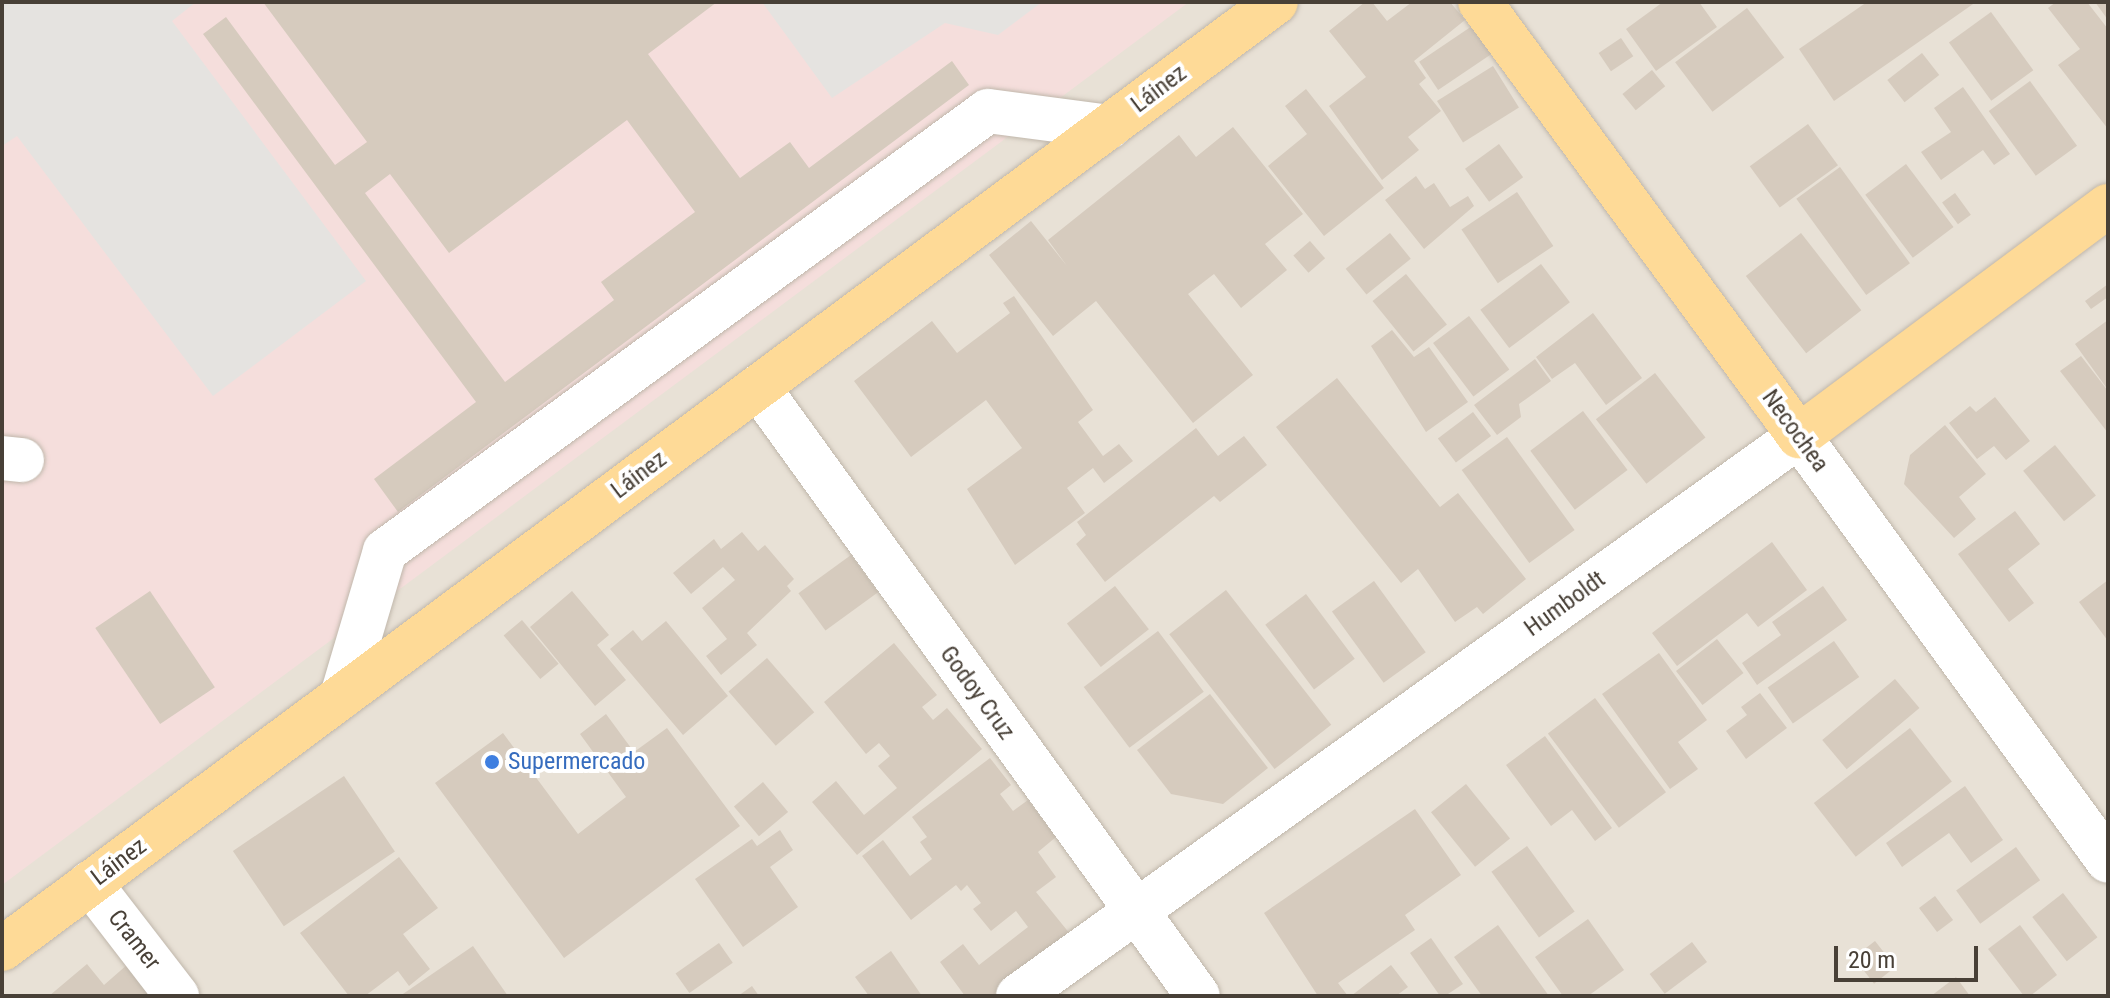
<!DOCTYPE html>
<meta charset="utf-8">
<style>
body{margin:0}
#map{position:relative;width:2110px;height:998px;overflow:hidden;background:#f4f0e8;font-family:"Roboto Condensed",sans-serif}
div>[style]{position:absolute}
.residential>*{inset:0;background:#e8e1d6;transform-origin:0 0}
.medical>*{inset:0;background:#f5dedc}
.parking>*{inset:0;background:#e5e3e0}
.building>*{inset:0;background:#d6cbbe;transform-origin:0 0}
.roads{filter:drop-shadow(0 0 2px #c0b7ab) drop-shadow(0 0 2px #c0b7ab)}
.minor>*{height:44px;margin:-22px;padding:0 22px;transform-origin:22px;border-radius:22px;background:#fff}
.major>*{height:44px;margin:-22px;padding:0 22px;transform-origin:22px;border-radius:22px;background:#feda97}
.dots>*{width:22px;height:22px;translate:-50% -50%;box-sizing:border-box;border:4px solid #fff;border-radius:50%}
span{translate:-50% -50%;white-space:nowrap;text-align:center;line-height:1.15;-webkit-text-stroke:8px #fff;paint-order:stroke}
.street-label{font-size:24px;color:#484037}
.shop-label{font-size:24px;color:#366cbe}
.left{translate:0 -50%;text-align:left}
.frame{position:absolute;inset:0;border:4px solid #484037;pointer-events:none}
.scale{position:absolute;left:1834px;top:946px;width:144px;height:36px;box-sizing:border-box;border:4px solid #484037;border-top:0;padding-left:10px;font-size:24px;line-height:28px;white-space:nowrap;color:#484037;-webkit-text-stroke:6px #fff;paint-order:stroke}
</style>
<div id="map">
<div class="residential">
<i style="left:2px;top:2px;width:2106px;height:994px"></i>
</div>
<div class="medical">
<i style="clip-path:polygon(2px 2px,1189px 2px,2px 885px)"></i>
</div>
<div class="parking">
<i style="clip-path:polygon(2px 2px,196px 2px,172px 21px,366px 281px,213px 396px,17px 136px,2px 146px)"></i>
<i style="clip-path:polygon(762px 2px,1042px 2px,998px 35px,945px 23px,832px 98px)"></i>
</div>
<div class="building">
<i style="clip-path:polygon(evenodd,263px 2px,717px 2px,648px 54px,740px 178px,790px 142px,809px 168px,952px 61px,969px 85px,398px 512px,374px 479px,476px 402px,203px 34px,226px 17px,335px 165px,367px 142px,263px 2px,627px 120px,695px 212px,601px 282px,614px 300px,505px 382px,365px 193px,390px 174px,449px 253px,627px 120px)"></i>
<i style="clip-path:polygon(1365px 2px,1372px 2px,1387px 21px,1412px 2px,1450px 2px,1465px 20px,1414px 61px,1426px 78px,1419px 84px,1441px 111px,1408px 137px,1419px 150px,1382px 180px,1329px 106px,1366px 77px,1329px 31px)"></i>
<i style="clip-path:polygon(1663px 2px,1699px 2px,1717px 27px,1656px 71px,1626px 29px)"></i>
<i style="clip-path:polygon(1867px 2px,1976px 2px,1834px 101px,1799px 49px)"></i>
<i style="clip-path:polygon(2056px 2px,2087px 2px,2108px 29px,2108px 129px,2058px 65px,2080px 49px,2048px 8px)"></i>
<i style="clip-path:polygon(2095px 2px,2108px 2px,2108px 20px)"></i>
<i style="left:1747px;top:8px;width:62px;height:90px;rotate:53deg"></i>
<i style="left:1991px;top:12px;width:72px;height:52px;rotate:54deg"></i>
<i style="left:1478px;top:22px;width:34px;height:71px;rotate:56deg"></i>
<i style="left:1621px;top:38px;width:22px;height:27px;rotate:56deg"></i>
<i style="left:1922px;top:53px;width:28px;height:44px;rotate:52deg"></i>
<i style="left:1493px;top:66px;width:49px;height:66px;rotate:58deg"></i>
<i style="left:1652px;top:70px;width:21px;height:38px;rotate:51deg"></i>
<i style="left:2030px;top:81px;width:80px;height:51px;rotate:54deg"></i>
<i style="clip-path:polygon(1963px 87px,2010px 154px,1994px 165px,1983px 150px,1941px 180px,1921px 152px,1951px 132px,1934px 108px)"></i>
<i style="clip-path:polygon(1306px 89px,1384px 188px,1324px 236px,1268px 166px,1307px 134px,1285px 106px)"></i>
<i style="left:1808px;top:124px;width:51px;height:72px;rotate:54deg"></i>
<i style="clip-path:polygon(1233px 127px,1303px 214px,1265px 244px,1287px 270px,1241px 308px,1214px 274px,1188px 294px,1253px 375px,1193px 423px,1096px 301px,1053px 336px,989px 255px,1031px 221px,1067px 266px,1048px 240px,1179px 135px,1196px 157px)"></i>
<i style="left:1499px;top:144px;width:41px;height:42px;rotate:54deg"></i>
<i style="left:1906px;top:164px;width:79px;height:51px;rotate:53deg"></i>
<i style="left:1840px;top:167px;width:119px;height:54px;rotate:54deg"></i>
<i style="clip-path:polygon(1416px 176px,1425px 189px,1434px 183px,1450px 207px,1468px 196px,1474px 206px,1424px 249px,1385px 200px)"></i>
<i style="left:1517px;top:192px;width:65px;height:67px;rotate:56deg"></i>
<i style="left:1955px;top:193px;width:27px;height:16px;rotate:54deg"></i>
<i style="left:1390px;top:233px;width:33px;height:57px;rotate:51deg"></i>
<i style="left:1801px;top:233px;width:98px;height:70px;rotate:52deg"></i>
<i style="left:1310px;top:241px;width:23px;height:22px;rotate:49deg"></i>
<i style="left:1541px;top:264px;width:48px;height:76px;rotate:53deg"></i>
<i style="left:1406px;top:274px;width:65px;height:43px;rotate:51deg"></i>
<i style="clip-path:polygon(2108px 284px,2108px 297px,2091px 309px,2085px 301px)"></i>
<i style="clip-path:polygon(1014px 296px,1093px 410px,1078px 422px,1103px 456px,1119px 444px,1133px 461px,1104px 483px,1093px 468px,1067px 488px,1085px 513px,1015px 565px,967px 489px,1022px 448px,986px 400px,911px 457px,854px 381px,932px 321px,957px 353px,1010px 313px,1003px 303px)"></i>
<i style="clip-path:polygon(1593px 313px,1642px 378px,1606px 405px,1575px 363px,1552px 379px,1536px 357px)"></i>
<i style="left:1469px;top:316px;width:67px;height:45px;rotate:53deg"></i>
<i style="clip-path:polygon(2108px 320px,2108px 390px,2075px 344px)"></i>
<i style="clip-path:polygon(1392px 330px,1414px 357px,1429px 347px,1468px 402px,1426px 432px,1371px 346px)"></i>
<i style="clip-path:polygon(2081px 356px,2108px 391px,2108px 433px,2060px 371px)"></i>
<i style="clip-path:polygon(1535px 359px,1551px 381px,1519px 404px,1521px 417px,1497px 435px,1474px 405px)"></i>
<i style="left:1655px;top:373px;width:82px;height:75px;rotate:52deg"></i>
<i style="clip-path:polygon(1337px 378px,1440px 507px,1458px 493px,1526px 579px,1483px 614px,1477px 607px,1455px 622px,1418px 569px,1401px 583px,1276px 427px)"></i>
<i style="clip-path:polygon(1995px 397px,2030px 441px,2006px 460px,1994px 446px,1977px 459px,1949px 423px,1970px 406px,1976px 412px)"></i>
<i style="left:1583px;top:411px;width:74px;height:66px;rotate:53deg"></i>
<i style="left:1473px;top:412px;width:30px;height:44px;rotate:53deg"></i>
<i style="clip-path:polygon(1945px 425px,1986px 474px,1959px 497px,1976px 519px,1954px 538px,1904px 484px,1910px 455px)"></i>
<i style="clip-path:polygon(1196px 428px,1218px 456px,1244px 436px,1267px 465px,1220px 502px,1214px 496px,1105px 582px,1076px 544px,1086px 535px,1077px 522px)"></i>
<i style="left:1507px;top:437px;width:115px;height:56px;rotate:54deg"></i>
<i style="left:2055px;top:445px;width:65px;height:41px;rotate:51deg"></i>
<i style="clip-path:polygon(2015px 511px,2040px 544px,2008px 569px,2034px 603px,2009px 622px,1958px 554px)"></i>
<i style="clip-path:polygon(742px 532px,758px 551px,765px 545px,794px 579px,787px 586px,791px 591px,747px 633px,757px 645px,721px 675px,706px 656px,727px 639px,702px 608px,735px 580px,723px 567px,691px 594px,673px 573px,714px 539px,721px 549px)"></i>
<i style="clip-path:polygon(1772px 542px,1807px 590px,1758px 627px,1747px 613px,1677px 666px,1652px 633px)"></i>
<i style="left:851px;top:555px;width:46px;height:65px;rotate:54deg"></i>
<i style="clip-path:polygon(2108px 580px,2108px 641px,2079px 602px)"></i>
<i style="left:1374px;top:581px;width:88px;height:52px;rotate:54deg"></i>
<i style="left:1115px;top:586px;width:55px;height:61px;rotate:52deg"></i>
<i style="clip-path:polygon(1823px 586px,1847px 620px,1757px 685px,1742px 663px,1781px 635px,1772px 622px)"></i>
<i style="left:1226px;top:590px;width:171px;height:72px;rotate:52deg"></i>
<i style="left:150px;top:591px;width:116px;height:66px;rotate:56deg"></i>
<i style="clip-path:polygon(572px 591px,609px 635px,597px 645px,626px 680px,595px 706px,530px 627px)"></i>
<i style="left:1306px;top:594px;width:81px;height:51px;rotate:53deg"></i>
<i style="left:522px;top:620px;width:57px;height:24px;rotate:50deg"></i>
<i style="clip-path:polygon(666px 621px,728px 696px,683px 735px,610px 649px,633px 630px,642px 641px)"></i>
<i style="left:1158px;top:631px;width:76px;height:93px;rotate:53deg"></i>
<i style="left:1717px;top:639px;width:43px;height:52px;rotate:52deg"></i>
<i style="left:1834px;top:641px;width:44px;height:81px;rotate:55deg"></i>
<i style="clip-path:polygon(894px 643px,937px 695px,922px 707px,933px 720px,947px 708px,982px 749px,857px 855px,812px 802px,836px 781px,864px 815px,897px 788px,878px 766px,890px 756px,879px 743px,866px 754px,824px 702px)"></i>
<i style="clip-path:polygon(1659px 653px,1707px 720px,1678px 742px,1698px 769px,1670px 789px,1602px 694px)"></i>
<i style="left:767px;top:658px;width:72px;height:51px;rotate:49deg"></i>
<i style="left:1895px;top:679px;width:38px;height:95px;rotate:50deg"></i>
<i style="clip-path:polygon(1760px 693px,1787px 728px,1746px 759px,1726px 731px,1747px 715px,1741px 707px)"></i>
<i style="clip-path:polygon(1210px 694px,1268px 768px,1223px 804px,1171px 794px,1137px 750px)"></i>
<i style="left:1595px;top:698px;width:118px;height:59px;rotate:53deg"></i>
<i style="clip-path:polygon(606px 714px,634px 752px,667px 728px,740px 826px,564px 958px,435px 783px,503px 733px,578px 834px,626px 797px,580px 734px)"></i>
<i style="left:1910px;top:728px;width:68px;height:122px;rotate:52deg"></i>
<i style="clip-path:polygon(1545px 736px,1612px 828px,1595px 841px,1572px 810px,1551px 826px,1506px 765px)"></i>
<i style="clip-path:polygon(990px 758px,1011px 785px,1000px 794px,1013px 811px,1028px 800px,1056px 837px,1038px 852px,1056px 877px,1036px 892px,1079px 945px,997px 996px,965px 996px,940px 962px,963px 944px,979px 965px,1028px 927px,1016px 911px,991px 931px,973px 909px,981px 903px,967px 885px,961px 891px,956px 885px,911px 920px,862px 856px,883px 840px,910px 876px,932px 859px,920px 842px,927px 837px,912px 817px)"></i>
<i style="left:344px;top:776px;width:91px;height:134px;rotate:56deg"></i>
<i style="left:763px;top:782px;width:39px;height:38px;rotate:50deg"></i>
<i style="left:1466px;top:784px;width:70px;height:45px;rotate:51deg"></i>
<i style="clip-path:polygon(1965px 786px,2003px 840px,1971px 863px,1949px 833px,1902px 867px,1886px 843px)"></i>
<i style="clip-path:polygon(1415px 809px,1461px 875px,1405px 915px,1415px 930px,1338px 983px,1348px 996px,1318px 996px,1264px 913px)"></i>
<i style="clip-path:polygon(780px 830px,793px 850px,770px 867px,798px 907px,743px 947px,695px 879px,752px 839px,757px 846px)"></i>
<i style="left:1527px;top:846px;width:81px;height:44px;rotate:54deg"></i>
<i style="left:2016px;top:847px;width:41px;height:74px;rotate:54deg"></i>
<i style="clip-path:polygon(399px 857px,438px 908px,403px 934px,430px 969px,409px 986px,398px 971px,365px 996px,349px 996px,300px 933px)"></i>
<i style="left:2063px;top:893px;width:56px;height:39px;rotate:52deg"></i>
<i style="left:1935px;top:896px;width:30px;height:20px;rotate:53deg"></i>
<i style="clip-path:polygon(1588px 919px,1624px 970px,1588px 996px,1563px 996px,1535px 957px)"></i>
<i style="clip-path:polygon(1498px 925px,1549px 996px,1482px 996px,1454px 957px)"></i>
<i style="clip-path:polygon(2020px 925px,2057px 975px,2030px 996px,2024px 996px,1988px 949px)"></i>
<i style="clip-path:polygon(1431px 938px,1463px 984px,1445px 996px,1440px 996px,1410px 953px)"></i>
<i style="left:1875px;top:941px;width:33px;height:27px;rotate:52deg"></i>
<i style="left:1692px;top:942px;width:25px;height:53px;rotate:53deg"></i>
<i style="left:719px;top:943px;width:24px;height:53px;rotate:55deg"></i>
<i style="clip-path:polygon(473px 946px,508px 996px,400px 996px)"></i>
<i style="clip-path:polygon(891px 951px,922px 996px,869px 996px,855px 977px)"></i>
<i style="clip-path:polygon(136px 957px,168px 996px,49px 996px,87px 964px,104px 985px)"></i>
<i style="clip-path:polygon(1391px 965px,1408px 987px,1396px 996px,1351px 996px)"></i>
<i style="clip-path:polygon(1956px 977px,1970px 996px,1931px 996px)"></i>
<i style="clip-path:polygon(752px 986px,759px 996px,738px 996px)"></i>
</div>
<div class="roads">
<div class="minor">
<i style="left:758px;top:387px;width:751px;rotate:54.15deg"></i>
<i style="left:2px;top:458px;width:20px;rotate:6deg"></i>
<i style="left:342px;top:696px;width:151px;rotate:-73.5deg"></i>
<i style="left:385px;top:551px;width:746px;rotate:-36.12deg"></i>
<i style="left:988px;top:111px;width:122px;rotate:7.5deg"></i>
<i style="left:90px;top:883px;width:143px;rotate:52.4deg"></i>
<i style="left:1018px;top:996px;width:961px;rotate:-35.64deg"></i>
<i style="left:1799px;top:436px;width:525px;rotate:53.98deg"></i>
</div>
<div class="major">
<i style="left:1480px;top:2px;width:539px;rotate:53.68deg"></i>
<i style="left:1799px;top:436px;width:385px;rotate:-36.7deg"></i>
<i style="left:2px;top:949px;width:1587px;rotate:-36.62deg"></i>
</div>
</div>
<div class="dots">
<i style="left:492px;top:762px;background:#3f7fe0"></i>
</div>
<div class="street-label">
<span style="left:1159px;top:89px;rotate:-37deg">Láinez</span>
<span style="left:1795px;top:431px;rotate:54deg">Necochea</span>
<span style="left:639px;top:475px;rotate:-37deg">Láinez</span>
<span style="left:1565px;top:604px;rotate:-36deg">Humboldt</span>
<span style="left:977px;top:693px;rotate:54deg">Godoy Cruz</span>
<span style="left:119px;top:862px;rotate:-37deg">Láinez</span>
<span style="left:134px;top:940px;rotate:52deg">Cramer</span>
</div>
<div class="shop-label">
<span class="left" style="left:508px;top:762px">Supermercado</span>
</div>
<div class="frame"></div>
<div class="scale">20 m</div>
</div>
